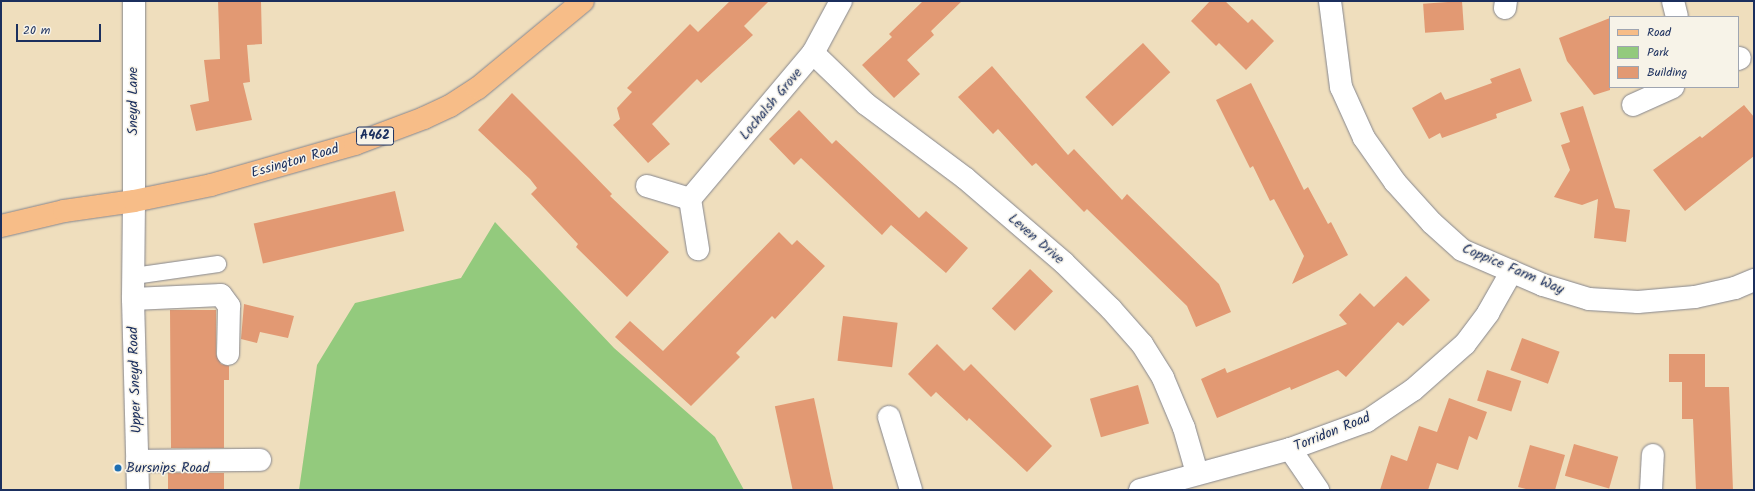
<!DOCTYPE html>
<style>
body{margin:0}
#map{position:relative;width:1755px;height:491px;overflow:hidden;background:#efdebd;font-family:Kalam,sans-serif}
div>[style]{position:absolute}
.green>*{inset:0;background:#93ca7d}
.building>*{inset:0;background:#e29973;transform-origin:0 0}
.roads{filter:drop-shadow(0 0 1px #85868e) drop-shadow(0 0 1px #85868e)}
.service>*{height:16px;margin:-8px;padding:0 8px;transform-origin:8px;border-radius:8px;background:#fff}
.minor>*{height:22px;margin:-11px;padding:0 11px;transform-origin:11px;border-radius:11px;background:#fff}
.tertiary>*{height:22px;margin:-11px;padding:0 11px;transform-origin:11px;border-radius:11px;background:#fff}
.primary>*{height:22px;margin:-11px;padding:0 11px;transform-origin:11px;border-radius:11px;background:#f7bd88}
.dots>*{width:11px;height:11px;translate:-50% -50%;box-sizing:border-box;border:2px solid #f7f3e8;border-radius:50%}
span{translate:-50% -50%;white-space:nowrap;text-align:center;line-height:1.15;-webkit-text-stroke:3px #f7f3e8;paint-order:stroke}
.shield-label span{padding:1px 3px;background:#f7f3e8;border:1px solid;border-radius:3px;-webkit-text-stroke-width:0}
.shield-label{font-size:13px;color:#1b2f5e;font-weight:700}
.street-label{font-size:14px;color:#1b2f5e}
.poi-label{font-size:14px;color:#1b2f5e}
.left{translate:0 -50%;text-align:left}
.frame{position:absolute;inset:0;border:2px solid #1b2f5e;pointer-events:none}
.legend{position:absolute;left:1609px;top:16px;width:130px;height:72px;box-sizing:border-box;background:#f7f3e8;border:1px solid #9fa5b1;margin:0;padding:5px 7px;list-style:none;font-size:12px;color:#1b2f5e}
.legend li{display:flex;align-items:center;gap:8px;height:20px}
.legend b{width:20px;border:1px solid #9fa5b1}
.scale{position:absolute;left:16px;top:24px;width:85px;height:18px;box-sizing:border-box;border:2px solid #1b2f5e;border-top:0;padding-left:5px;font-size:12px;line-height:14px;white-space:nowrap;color:#1b2f5e;-webkit-text-stroke:3px #f7f3e8;paint-order:stroke}
</style>
<div id="map">
<div class="green">
<i style="clip-path:polygon(495px 222px,614px 348px,715px 437px,744px 490px,299px 490px,317px 365px,355px 303px,461px 278px)"></i>
</div>
<div class="building">
<i style="clip-path:polygon(218px 1px,261px 1px,262px 44px,247px 45px,250px 82px,243px 83px,252px 120px,196px 131px,190px 105px,209px 101px,204px 60px,220px 59px)"></i>
<i style="clip-path:polygon(730px 1px,769px 1px,744px 26px,753px 35px,701px 83px,697px 79px,652px 124px,670px 144px,648px 163px,613px 125px,620px 119px,617px 108px,632px 92px,627px 88px,690px 24px,698px 32px)"></i>
<i style="clip-path:polygon(923px 1px,962px 1px,931px 31px,934px 35px,907px 60px,920px 74px,894px 98px,862px 65px,892px 37px,889px 34px)"></i>
<i style="clip-path:polygon(1210px 1px,1225px 1px,1248px 23px,1252px 19px,1274px 41px,1246px 70px,1219px 43px,1216px 46px,1191px 21px)"></i>
<i style="left:1462px;top:1px;width:29px;height:39px;rotate:86deg"></i>
<i style="clip-path:polygon(1610px 18px,1610px 90px,1594px 95px,1567px 61px,1559px 38px)"></i>
<i style="left:1143px;top:43px;width:40px;height:79px;rotate:47deg"></i>
<i style="clip-path:polygon(992px 66px,1068px 155px,1074px 149px,1122px 200px,1127px 194px,1219px 284px,1231px 312px,1196px 327px,1187px 306px,1087px 209px,1084px 212px,1036px 163px,1032px 166px,998px 129px,993px 134px,958px 97px)"></i>
<i style="clip-path:polygon(1520px 68px,1532px 101px,1496px 114px,1497px 118px,1442px 138px,1440px 133px,1429px 139px,1412px 108px,1441px 92px,1445px 100px,1492px 83px,1490px 79px)"></i>
<i style="clip-path:polygon(1251px 83px,1304px 190px,1308px 187px,1328px 224px,1331px 222px,1348px 255px,1292px 284px,1304px 256px,1274px 199px,1270px 201px,1253px 166px,1250px 168px,1216px 100px)"></i>
<i style="clip-path:polygon(512px 93px,577px 158px,612px 194px,610px 196px,669px 252px,627px 297px,576px 247px,578px 244px,531px 194px,537px 188px,530px 179px,478px 130px)"></i>
<i style="clip-path:polygon(1744px 105px,1754px 117px,1754px 156px,1685px 211px,1653px 170px,1700px 136px,1702px 138px)"></i>
<i style="clip-path:polygon(1583px 106px,1615px 208px,1630px 210px,1626px 242px,1594px 238px,1598px 199px,1582px 205px,1554px 197px,1570px 170px,1561px 145px,1570px 142px,1560px 113px)"></i>
<i style="clip-path:polygon(799px 110px,832px 144px,836px 140px,919px 218px,926px 211px,968px 248px,946px 273px,891px 225px,882px 235px,801px 158px,794px 165px,769px 139px)"></i>
<i style="left:395px;top:191px;width:41px;height:145px;rotate:77deg"></i>
<i style="clip-path:polygon(779px 232px,792px 245px,797px 240px,825px 266px,775px 319px,772px 316px,736px 353px,740px 357px,691px 406px,615px 337px,630px 321px,663px 351px)"></i>
<i style="left:1030px;top:269px;width:32px;height:55px;rotate:44deg"></i>
<i style="clip-path:polygon(1406px 276px,1430px 300px,1403px 326px,1398px 322px,1346px 377px,1338px 370px,1291px 390px,1290px 387px,1217px 418px,1201px 379px,1225px 368px,1227px 373px,1347px 324px,1339px 315px,1360px 293px,1374px 307px)"></i>
<i style="clip-path:polygon(244px 304px,294px 316px,288px 338px,260px 332px,257px 343px,241px 339px)"></i>
<i style="clip-path:polygon(170px 310px,216px 310px,216px 354px,221px 364px,229px 366px,229px 380px,224px 380px,224px 448px,171px 448px)"></i>
<i style="left:843px;top:316px;width:55px;height:45px;rotate:7deg"></i>
<i style="left:1522px;top:338px;width:40px;height:34px;rotate:20deg"></i>
<i style="clip-path:polygon(937px 344px,964px 371px,971px 364px,1052px 446px,1027px 472px,969px 418px,967px 421px,936px 392px,931px 397px,908px 374px)"></i>
<i style="clip-path:polygon(1669px 354px,1705px 354px,1705px 387px,1729px 387px,1733px 490px,1696px 490px,1693px 419px,1682px 419px,1682px 382px,1669px 382px)"></i>
<i style="left:1487px;top:370px;width:36px;height:32px;rotate:18deg"></i>
<i style="left:1138px;top:385px;width:40px;height:50px;rotate:74deg"></i>
<i style="left:814px;top:398px;width:94px;height:40px;rotate:78deg"></i>
<i style="clip-path:polygon(1449px 398px,1487px 412px,1477px 440px,1469px 436px,1458px 470px,1437px 463px,1428px 490px,1380px 490px,1391px 455px,1407px 461px,1419px 426px,1437px 432px)"></i>
<i style="left:1574px;top:444px;width:46px;height:33px;rotate:16deg"></i>
<i style="clip-path:polygon(1530px 445px,1565px 455px,1555px 490px,1530px 490px,1518px 487px)"></i>
<i style="left:168px;top:473px;width:56px;height:17px"></i>
</div>
<div class="roads">
<div class="service">
<i style="left:134px;top:276px;width:85px;rotate:-8.1deg"></i>
</div>
<div class="minor">
<i style="left:134px;top:1px;width:200px;rotate:90deg"></i>
<i style="left:1330px;top:1px;width:87px;rotate:82.7deg"></i>
<i style="left:1341px;top:87px;width:56px;rotate:65.7deg"></i>
<i style="left:1364px;top:138px;width:54px;rotate:54.8deg"></i>
<i style="left:1395px;top:182px;width:55px;rotate:47.9deg"></i>
<i style="left:1432px;top:223px;width:40px;rotate:42deg"></i>
<i style="left:1462px;top:250px;width:88px;rotate:23.4deg"></i>
<i style="left:1543px;top:285px;width:48px;rotate:16.9deg"></i>
<i style="left:1589px;top:299px;width:49px;rotate:3.5deg"></i>
<i style="left:1638px;top:302px;width:57px;rotate:-5deg"></i>
<i style="left:1695px;top:297px;width:41px;rotate:-12.7deg"></i>
<i style="left:1735px;top:288px;width:21px;rotate:-23deg"></i>
<i style="left:1673px;top:1px;width:16px;rotate:76deg"></i>
<i style="left:1505px;top:8px;width:7px;rotate:-82deg"></i>
<i style="left:813px;top:53px;width:74px;rotate:43.9deg"></i>
<i style="left:866px;top:104px;width:124px;rotate:36.8deg"></i>
<i style="left:965px;top:178px;width:130px;rotate:40.6deg"></i>
<i style="left:1064px;top:263px;width:66px;rotate:44.4deg"></i>
<i style="left:1111px;top:309px;width:47px;rotate:48.5deg"></i>
<i style="left:1142px;top:344px;width:40px;rotate:58deg"></i>
<i style="left:1163px;top:378px;width:54px;rotate:67.2deg"></i>
<i style="left:1184px;top:428px;width:47px;rotate:73.9deg"></i>
<i style="left:1738px;top:59px;width:2px;rotate:-27deg"></i>
<i style="left:1633px;top:105px;width:44px;rotate:-24.2deg"></i>
<i style="left:647px;top:186px;width:45px;rotate:16.8deg"></i>
<i style="left:690px;top:199px;width:51px;rotate:80.9deg"></i>
<i style="left:690px;top:199px;width:191px;rotate:-49.9deg"></i>
<i style="left:813px;top:53px;width:59px;rotate:-61.7deg"></i>
<i style="left:133px;top:299px;width:88px;rotate:-2.6deg"></i>
<i style="left:221px;top:295px;width:14px;rotate:54deg"></i>
<i style="left:229px;top:306px;width:48px;rotate:91.2deg"></i>
<i style="left:889px;top:417px;width:76px;rotate:73.2deg"></i>
<i style="left:1290px;top:449px;width:50px;rotate:55.7deg"></i>
<i style="left:137px;top:461px;width:123px;rotate:-0.5deg"></i>
<i style="left:1140px;top:490px;width:156px;rotate:-15.3deg"></i>
<i style="left:1290px;top:449px;width:82px;rotate:-20deg"></i>
<i style="left:1367px;top:421px;width:55px;rotate:-34deg"></i>
<i style="left:1413px;top:390px;width:69px;rotate:-41.5deg"></i>
<i style="left:1465px;top:344px;width:39px;rotate:-53deg"></i>
<i style="left:1488px;top:313px;width:48px;rotate:-60.3deg"></i>
<i style="left:1651px;top:490px;width:35px;rotate:-87deg"></i>
</div>
<div class="tertiary">
<i style="left:134px;top:201px;width:98px;rotate:90.6deg"></i>
<i style="left:133px;top:299px;width:191px;rotate:88.5deg"></i>
</div>
<div class="primary">
<i style="left:1px;top:226px;width:65px;rotate:-13.4deg"></i>
<i style="left:64px;top:211px;width:71px;rotate:-8.1deg"></i>
<i style="left:134px;top:201px;width:79px;rotate:-11.7deg"></i>
<i style="left:211px;top:185px;width:150px;rotate:-15.9deg"></i>
<i style="left:355px;top:144px;width:74px;rotate:-20.6deg"></i>
<i style="left:424px;top:118px;width:29px;rotate:-25deg"></i>
<i style="left:450px;top:106px;width:33px;rotate:-33deg"></i>
<i style="left:478px;top:88px;width:136px;rotate:-39.6deg"></i>
</div>
</div>
<div class="dots">
<i style="left:118px;top:468px;background:#1f6fb2"></i>
</div>
<div class="shield-label">
<span style="left:375px;top:136px">A462</span>
</div>
<div class="street-label">
<span style="left:133px;top:101px;rotate:-90deg">Sneyd Lane</span>
<span style="left:771px;top:104px;rotate:-50deg">Lochalsh Grove</span>
<span style="left:295px;top:161px;rotate:-16deg">Essington Road</span>
<span style="left:1036px;top:239px;rotate:41deg">Leven Drive</span>
<span style="left:1513px;top:269px;rotate:23deg">Coppice Farm Way</span>
<span style="left:135px;top:380px;rotate:-92deg">Upper Sneyd Road</span>
<span style="left:1332px;top:432px;rotate:-22deg">Torridon Road</span>
</div>
<div class="poi-label">
<span class="left" style="left:126px;top:468px">Bursnips Road</span>
</div>
<div class="frame"></div>
<ul class="legend">
<li><b style="height:5px;background:#f7bd88"></b>Road</li>
<li><b style="height:11px;background:#93ca7d"></b>Park</li>
<li><b style="height:11px;background:#e29973"></b>Building</li>
</ul>
<div class="scale">20 m</div>
</div>
